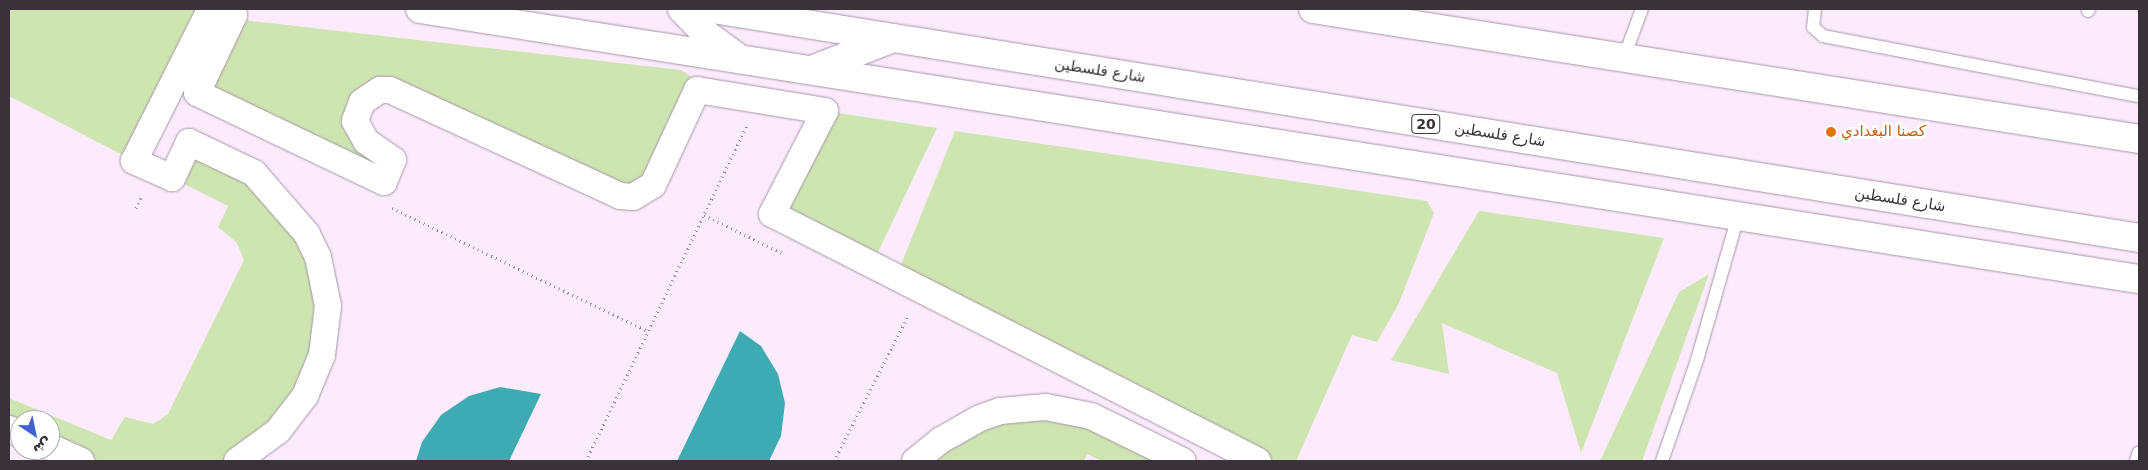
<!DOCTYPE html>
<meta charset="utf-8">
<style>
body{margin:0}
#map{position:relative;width:2148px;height:470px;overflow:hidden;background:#fbebfc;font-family:"DejaVu Sans",Vazirmatn,sans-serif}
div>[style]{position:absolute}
.green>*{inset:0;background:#cfe5b1}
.water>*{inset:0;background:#3eaab2}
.path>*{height:3px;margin-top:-1.5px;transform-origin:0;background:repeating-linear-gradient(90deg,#958a96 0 1px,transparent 0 5px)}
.roads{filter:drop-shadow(0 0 1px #a697a6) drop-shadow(0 0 1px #a697a6)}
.lane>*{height:12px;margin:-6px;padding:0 6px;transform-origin:6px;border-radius:6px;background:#fff}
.street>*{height:26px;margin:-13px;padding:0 13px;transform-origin:13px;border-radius:13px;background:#fff}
.primary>*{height:28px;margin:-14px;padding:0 14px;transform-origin:14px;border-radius:14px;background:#fff}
.dots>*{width:14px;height:14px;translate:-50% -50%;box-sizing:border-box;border:2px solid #fff;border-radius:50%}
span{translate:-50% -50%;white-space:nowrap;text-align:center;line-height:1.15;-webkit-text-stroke:5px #fff;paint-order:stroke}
.shield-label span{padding:1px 4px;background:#fff;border:1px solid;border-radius:4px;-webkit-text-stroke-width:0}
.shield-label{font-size:14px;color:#393239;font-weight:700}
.street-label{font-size:15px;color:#393239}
.food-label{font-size:15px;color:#c56008}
.left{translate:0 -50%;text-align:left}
.frame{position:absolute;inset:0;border:10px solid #393239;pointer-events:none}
.north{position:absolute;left:10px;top:410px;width:50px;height:50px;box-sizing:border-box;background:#fff;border:1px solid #b0adb0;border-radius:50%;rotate:146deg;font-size:14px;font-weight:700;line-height:20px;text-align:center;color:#393239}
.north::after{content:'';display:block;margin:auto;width:18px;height:22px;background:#4160d3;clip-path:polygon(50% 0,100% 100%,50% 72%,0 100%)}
</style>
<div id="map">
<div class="green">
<i style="clip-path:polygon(9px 9px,190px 9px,209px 12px,134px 161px,9px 96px)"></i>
<i style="clip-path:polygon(243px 20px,681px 70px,696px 80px,643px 193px,390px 90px,362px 102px,384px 182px,197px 93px)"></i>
<i style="clip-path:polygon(825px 111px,937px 128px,872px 265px,772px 214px)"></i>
<i style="clip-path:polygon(955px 131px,1427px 201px,1434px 213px,1399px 303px,1377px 342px,1352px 335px,1296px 461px,1258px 461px,896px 277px)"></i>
<i style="clip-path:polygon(189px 142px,254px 173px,307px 234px,322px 355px,237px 461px,81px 461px,50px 447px,50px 420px,20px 420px,9px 429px,9px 398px,111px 440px,125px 417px,153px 424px,168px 414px,244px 260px,237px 243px,218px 227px,228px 206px,172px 178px)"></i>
<i style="clip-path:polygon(1479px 211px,1664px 238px,1581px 453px,1557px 373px,1442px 323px,1449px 374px,1391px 360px)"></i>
<i style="clip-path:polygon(1709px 274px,1642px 461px,1600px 461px,1679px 292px)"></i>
<i style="clip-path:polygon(1046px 407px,1183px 461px,1102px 461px,1087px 454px,1084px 461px,915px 461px,941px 440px)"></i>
</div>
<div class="water">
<i style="clip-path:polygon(740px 331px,761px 346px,778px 374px,785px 403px,781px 436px,769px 461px,677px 461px)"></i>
<i style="clip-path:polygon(500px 387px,541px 394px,509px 461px,416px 461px,422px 442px,441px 415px,469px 396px)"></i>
</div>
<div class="path">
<i style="left:136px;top:208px;width:14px;rotate:-65deg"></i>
<i style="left:392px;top:208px;width:284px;rotate:25.7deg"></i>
<i style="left:704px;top:215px;width:89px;rotate:26deg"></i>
<i style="left:586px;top:461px;width:373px;rotate:-64.4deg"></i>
<i style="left:834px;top:461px;width:165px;rotate:-63deg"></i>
</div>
<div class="roads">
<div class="lane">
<i style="left:1815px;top:9px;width:18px;rotate:96deg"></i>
<i style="left:1813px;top:27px;width:13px;rotate:42deg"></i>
<i style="left:1823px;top:36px;width:322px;rotate:10.8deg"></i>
<i style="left:2088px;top:11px;width:2px;rotate:-63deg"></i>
<i style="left:1623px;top:60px;width:54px;rotate:-69.6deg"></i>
<i style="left:1662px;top:461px;width:107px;rotate:-70.9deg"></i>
<i style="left:1697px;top:360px;width:150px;rotate:-74.1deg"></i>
<i style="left:2136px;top:461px;width:9px;rotate:-72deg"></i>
</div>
<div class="street">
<i style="left:9px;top:429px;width:12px;rotate:24deg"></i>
<i style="left:50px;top:447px;width:34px;rotate:24deg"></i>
<i style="left:237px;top:461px;width:51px;rotate:-36.2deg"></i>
<i style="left:278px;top:431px;width:44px;rotate:-52.4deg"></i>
<i style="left:305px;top:396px;width:44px;rotate:-67.5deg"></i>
<i style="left:322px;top:355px;width:49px;rotate:-83deg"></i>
<i style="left:328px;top:306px;width:50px;rotate:-101.5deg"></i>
<i style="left:318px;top:257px;width:25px;rotate:-116deg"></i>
<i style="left:307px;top:234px;width:81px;rotate:-131deg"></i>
<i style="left:254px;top:173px;width:72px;rotate:-154.5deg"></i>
<i style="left:189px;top:142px;width:40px;rotate:115deg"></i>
<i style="left:172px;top:178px;width:42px;rotate:-155.9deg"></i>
<i style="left:134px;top:161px;width:167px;rotate:-63.3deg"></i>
<i style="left:209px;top:12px;width:25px;rotate:7deg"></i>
<i style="left:234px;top:15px;width:86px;rotate:115.4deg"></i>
<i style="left:197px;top:93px;width:207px;rotate:25.5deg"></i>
<i style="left:384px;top:182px;width:24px;rotate:-68deg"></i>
<i style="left:393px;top:160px;width:33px;rotate:-145deg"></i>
<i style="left:366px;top:141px;width:23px;rotate:-119deg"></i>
<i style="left:355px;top:121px;width:20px;rotate:-70deg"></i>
<i style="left:362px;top:102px;width:22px;rotate:-34deg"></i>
<i style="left:380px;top:90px;width:10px"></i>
<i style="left:390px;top:90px;width:253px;rotate:24.7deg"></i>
<i style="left:620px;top:196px;width:13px;rotate:4deg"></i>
<i style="left:633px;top:197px;width:23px;rotate:-31deg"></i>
<i style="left:653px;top:185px;width:105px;rotate:-65.1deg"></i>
<i style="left:697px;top:90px;width:130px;rotate:9.3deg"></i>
<i style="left:825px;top:111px;width:116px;rotate:117.2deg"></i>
<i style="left:772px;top:214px;width:545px;rotate:26.94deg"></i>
<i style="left:915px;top:461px;width:33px;rotate:-39deg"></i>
<i style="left:941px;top:440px;width:45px;rotate:-29.4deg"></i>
<i style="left:980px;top:418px;width:21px;rotate:-19deg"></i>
<i style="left:1000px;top:411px;width:46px;rotate:-5deg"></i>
<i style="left:1046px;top:407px;width:46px;rotate:11.3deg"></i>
<i style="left:1091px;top:416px;width:102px;rotate:26.1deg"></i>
</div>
<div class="primary">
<i style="left:420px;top:9px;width:1740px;rotate:8.93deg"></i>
<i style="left:682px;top:9px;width:36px;rotate:46deg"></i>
<i style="left:707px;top:35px;width:34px;rotate:36deg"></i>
<i style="left:713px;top:9px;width:1444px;rotate:9.12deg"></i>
<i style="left:1313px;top:9px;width:836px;rotate:8.94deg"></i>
<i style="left:814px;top:69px;width:85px;rotate:-21.4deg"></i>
</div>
</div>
<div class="dots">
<i style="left:1831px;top:132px;background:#e8710a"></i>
</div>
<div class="shield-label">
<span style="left:1426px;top:124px">20</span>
</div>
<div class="street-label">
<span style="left:1100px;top:71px;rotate:9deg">شارع فلسطين</span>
<span style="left:1500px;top:135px;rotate:9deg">شارع فلسطين</span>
<span style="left:1900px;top:200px;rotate:9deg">شارع فلسطين</span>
</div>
<div class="food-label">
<span class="left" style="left:1841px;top:132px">كصنا البغدادي</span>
</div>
<div class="frame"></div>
<div class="north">ش</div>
</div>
